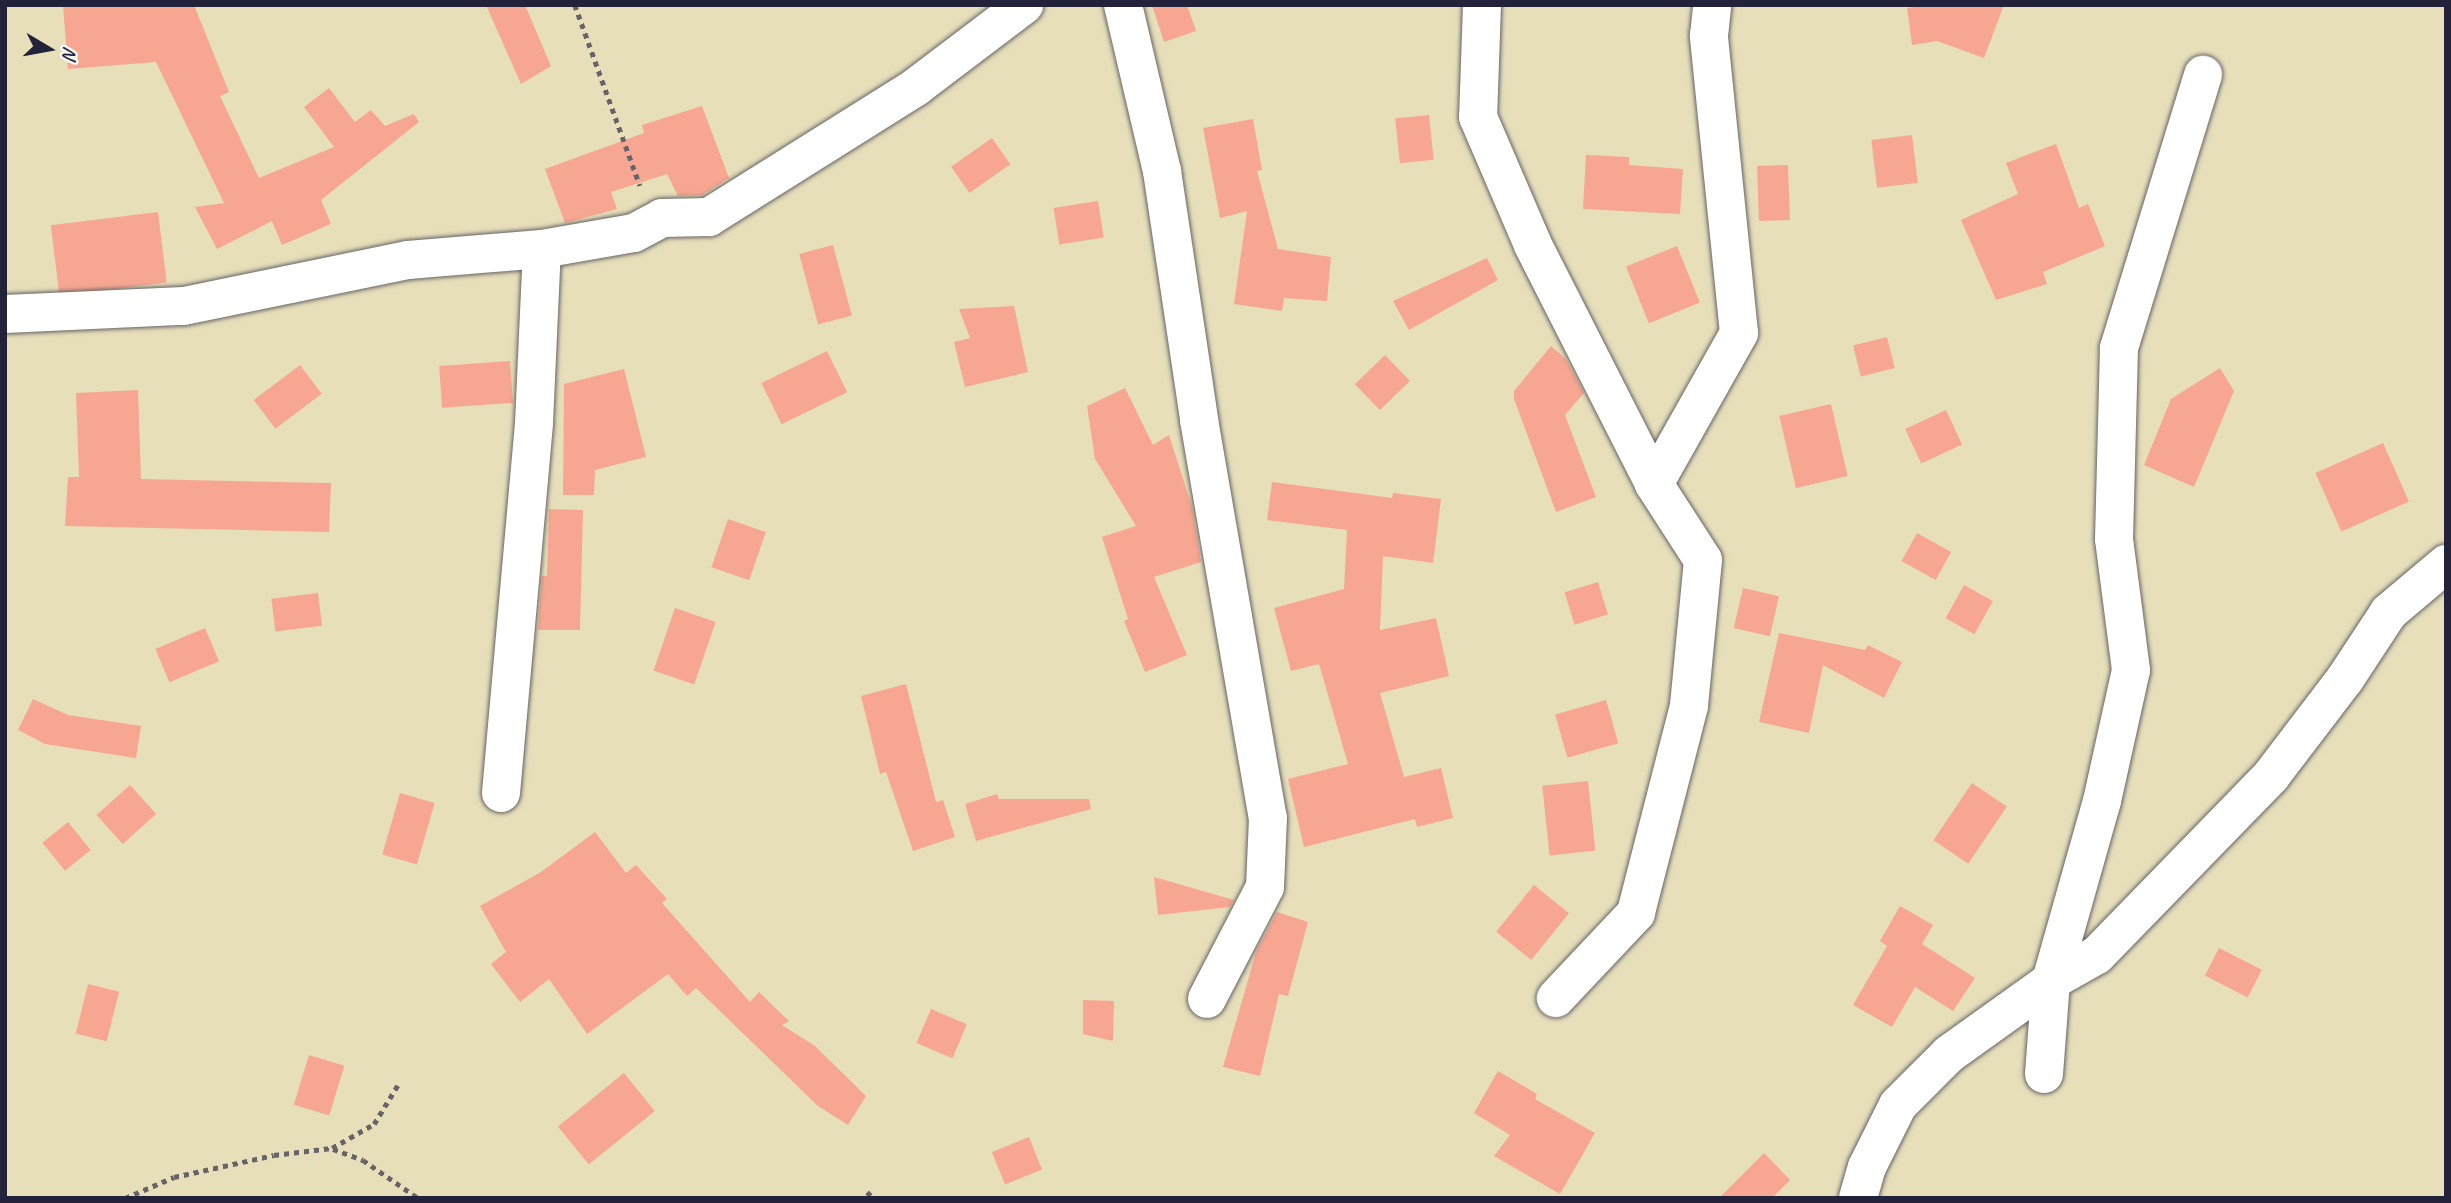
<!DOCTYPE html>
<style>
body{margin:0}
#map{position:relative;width:2451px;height:1203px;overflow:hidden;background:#e7dfba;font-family:Caveat,sans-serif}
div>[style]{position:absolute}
.building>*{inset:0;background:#f7a791;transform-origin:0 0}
.path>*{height:4.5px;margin-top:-2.25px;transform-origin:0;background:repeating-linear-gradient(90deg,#676467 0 5px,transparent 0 10px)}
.roads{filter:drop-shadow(0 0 2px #676467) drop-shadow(0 0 2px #676467)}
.minor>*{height:38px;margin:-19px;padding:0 19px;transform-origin:19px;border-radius:19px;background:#fff}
span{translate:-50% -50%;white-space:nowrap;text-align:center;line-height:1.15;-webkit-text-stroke:5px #f6f6f2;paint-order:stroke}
.frame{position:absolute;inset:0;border:7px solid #22223b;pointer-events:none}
.north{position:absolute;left:14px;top:14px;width:70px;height:70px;-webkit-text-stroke:5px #f6f6f2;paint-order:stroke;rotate:100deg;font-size:19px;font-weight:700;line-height:28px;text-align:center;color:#22223b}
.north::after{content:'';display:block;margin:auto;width:24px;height:32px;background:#22223b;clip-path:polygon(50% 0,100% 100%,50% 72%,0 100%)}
</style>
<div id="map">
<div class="building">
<i style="clip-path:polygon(63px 5px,194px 5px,229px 92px,220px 96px,259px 178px,334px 147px,304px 107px,329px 88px,355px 122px,371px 110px,385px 126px,414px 114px,419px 122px,321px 200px,331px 224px,282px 245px,272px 221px,217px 249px,195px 207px,224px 203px,156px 62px,68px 69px)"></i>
<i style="clip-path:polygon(486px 5px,525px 5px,551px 66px,521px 84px)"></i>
<i style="clip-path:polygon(1152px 5px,1187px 5px,1196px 31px,1164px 42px)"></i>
<i style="clip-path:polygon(1927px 5px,2004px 5px,1984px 58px,1937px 41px,1912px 45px,1907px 8px)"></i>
<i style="clip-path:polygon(702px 106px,729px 178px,702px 195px,678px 196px,667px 174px,611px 192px,617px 209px,565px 223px,545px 169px,644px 133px,642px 125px)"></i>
<i style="left:1429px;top:115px;width:45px;height:34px;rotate:84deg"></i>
<i style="clip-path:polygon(1253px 119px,1262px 170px,1257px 171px,1278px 249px,1331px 257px,1327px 301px,1284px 298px,1282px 311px,1234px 304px,1247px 211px,1220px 218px,1203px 128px)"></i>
<i style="left:1912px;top:135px;width:48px;height:41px;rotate:83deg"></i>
<i style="left:992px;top:138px;width:32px;height:50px;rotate:55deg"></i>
<i style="clip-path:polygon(2056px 144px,2079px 208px,2088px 204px,2105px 246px,2043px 272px,2047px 284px,1996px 300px,1961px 220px,2018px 194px,2006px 163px)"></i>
<i style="clip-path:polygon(1586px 155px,1629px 157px,1629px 165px,1683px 169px,1680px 214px,1583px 209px)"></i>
<i style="left:1788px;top:165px;width:55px;height:31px;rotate:88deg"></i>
<i style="left:1098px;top:201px;width:37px;height:45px;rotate:81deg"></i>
<i style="left:158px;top:212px;width:71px;height:108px;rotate:83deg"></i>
<i style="left:833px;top:245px;width:73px;height:35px;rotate:75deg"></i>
<i style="left:1677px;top:246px;width:61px;height:55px;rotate:68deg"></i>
<i style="clip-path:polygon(1487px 258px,1498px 280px,1409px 330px,1393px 301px)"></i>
<i style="clip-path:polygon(1014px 306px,1028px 372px,965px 387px,954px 342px,970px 338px,959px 309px)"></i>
<i style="left:1887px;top:337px;width:32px;height:35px;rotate:76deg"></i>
<i style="clip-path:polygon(1551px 346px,1566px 359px,1584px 393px,1565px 415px,1596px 497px,1556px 512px,1514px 399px,1514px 391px)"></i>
<i style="left:827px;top:351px;width:46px;height:73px;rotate:64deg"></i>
<i style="left:1385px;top:355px;width:36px;height:42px;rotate:46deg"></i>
<i style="left:510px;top:361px;width:42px;height:71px;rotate:86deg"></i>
<i style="left:300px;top:365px;width:36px;height:58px;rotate:53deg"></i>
<i style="clip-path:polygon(2220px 368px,2234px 391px,2194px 487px,2144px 465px,2171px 399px)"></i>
<i style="clip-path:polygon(624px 369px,646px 457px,595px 470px,594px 495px,563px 495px,564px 384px)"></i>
<i style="clip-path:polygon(1125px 388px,1153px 445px,1169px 435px,1192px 507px,1201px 562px,1154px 577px,1187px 655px,1145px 672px,1124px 621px,1128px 619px,1102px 537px,1136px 526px,1095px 459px,1087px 406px)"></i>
<i style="clip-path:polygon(138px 390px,141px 479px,331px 483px,329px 532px,65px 526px,68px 477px,79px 477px,76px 393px)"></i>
<i style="left:1831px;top:404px;width:74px;height:53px;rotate:77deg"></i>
<i style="left:1946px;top:410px;width:38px;height:45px;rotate:65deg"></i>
<i style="left:2383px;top:443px;width:64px;height:74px;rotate:66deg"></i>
<i style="clip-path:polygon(1272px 482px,1392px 498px,1393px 493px,1441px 499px,1433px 563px,1383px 556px,1380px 630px,1436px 618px,1449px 676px,1380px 693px,1404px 777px,1441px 768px,1453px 818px,1417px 827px,1415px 819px,1304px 847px,1288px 779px,1348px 764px,1319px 664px,1291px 671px,1274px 608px,1344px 589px,1347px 530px,1267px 520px)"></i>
<i style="clip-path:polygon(549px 509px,583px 510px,580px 630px,538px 630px,542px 576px,547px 576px)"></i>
<i style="left:728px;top:519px;width:40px;height:51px;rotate:19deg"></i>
<i style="left:1917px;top:533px;width:39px;height:32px;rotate:29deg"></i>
<i style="left:1598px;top:582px;width:34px;height:35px;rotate:73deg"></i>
<i style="left:1964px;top:585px;width:33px;height:38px;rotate:29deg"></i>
<i style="left:1743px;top:588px;width:37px;height:41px;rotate:13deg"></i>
<i style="left:318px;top:593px;width:33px;height:47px;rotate:83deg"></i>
<i style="left:675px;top:608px;width:43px;height:66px;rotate:19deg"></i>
<i style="left:205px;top:628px;width:36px;height:54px;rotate:67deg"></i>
<i style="clip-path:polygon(1779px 633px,1865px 650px,1868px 645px,1902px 662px,1884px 698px,1823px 665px,1809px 733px,1759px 722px)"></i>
<i style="clip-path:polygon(906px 684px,936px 802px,943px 800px,955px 837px,913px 851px,886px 772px,880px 774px,861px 696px)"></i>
<i style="clip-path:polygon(33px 699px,68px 715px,141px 726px,136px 758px,45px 744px,18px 730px)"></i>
<i style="left:1606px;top:700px;width:45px;height:53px;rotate:74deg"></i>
<i style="left:1588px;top:781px;width:70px;height:46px;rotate:84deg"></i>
<i style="left:1972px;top:783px;width:42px;height:69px;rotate:34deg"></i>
<i style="left:130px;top:785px;width:39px;height:45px;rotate:48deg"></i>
<i style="left:400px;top:793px;width:36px;height:64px;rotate:16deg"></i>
<i style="clip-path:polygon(997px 794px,999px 799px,1089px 799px,1091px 809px,976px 841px,965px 804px)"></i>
<i style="left:68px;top:822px;width:36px;height:33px;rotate:51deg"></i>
<i style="clip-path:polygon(595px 832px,626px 873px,636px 865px,667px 899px,662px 903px,750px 1002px,759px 992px,789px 1021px,782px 1025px,815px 1046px,866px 1096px,848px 1125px,818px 1106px,696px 988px,687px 996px,668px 974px,587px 1034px,549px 979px,520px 1002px,491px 964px,506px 952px,480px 906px,541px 872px)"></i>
<i style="clip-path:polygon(1154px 877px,1234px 900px,1230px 907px,1158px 915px)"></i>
<i style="left:1534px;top:885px;width:45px;height:60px;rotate:39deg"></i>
<i style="clip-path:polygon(1900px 906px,1933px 925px,1922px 944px,1975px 978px,1953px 1011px,1915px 987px,1892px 1027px,1853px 1005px,1887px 946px,1880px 941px)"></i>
<i style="clip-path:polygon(1277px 912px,1308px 922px,1288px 996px,1279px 994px,1260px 1076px,1223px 1067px,1256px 952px)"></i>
<i style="left:2219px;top:948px;width:48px;height:31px;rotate:27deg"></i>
<i style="left:88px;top:984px;width:32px;height:51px;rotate:14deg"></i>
<i style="clip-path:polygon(1083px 1000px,1114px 1001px,1113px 1041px,1083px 1034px)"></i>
<i style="left:931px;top:1009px;width:39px;height:37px;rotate:23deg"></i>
<i style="left:309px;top:1055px;width:37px;height:52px;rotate:17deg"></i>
<i style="clip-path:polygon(1498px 1071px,1537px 1094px,1535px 1099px,1595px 1133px,1560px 1194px,1494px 1156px,1510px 1135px,1474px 1113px)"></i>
<i style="left:624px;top:1073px;width:49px;height:85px;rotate:51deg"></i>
<i style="left:1029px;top:1137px;width:35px;height:40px;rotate:68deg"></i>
<i style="clip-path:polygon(1764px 1153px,1790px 1180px,1772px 1198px,1719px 1198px)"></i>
</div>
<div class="path">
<i style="left:575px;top:5px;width:192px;rotate:70.2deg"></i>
<i style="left:333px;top:1149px;width:32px;rotate:20deg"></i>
<i style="left:363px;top:1160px;width:67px;rotate:34.6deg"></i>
<i style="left:867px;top:1192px;width:9px;rotate:41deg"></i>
<i style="left:125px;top:1198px;width:53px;rotate:-23.2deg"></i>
<i style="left:174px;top:1177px;width:102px;rotate:-12.4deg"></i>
<i style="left:274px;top:1155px;width:58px;rotate:-6.9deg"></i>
<i style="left:332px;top:1148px;width:48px;rotate:-29.7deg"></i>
<i style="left:374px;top:1124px;width:48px;rotate:-58.6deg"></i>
</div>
<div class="roads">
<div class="minor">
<i style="left:1123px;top:5px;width:171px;rotate:76.8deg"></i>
<i style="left:1162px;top:171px;width:252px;rotate:81.5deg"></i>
<i style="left:1199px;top:420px;width:404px;rotate:80.2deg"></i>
<i style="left:1268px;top:818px;width:69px;rotate:92.5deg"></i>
<i style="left:1265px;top:887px;width:126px;rotate:117.4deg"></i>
<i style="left:1482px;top:5px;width:112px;rotate:92deg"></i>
<i style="left:1478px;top:117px;width:139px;rotate:66.7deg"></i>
<i style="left:1533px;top:245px;width:268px;rotate:63.1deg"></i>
<i style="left:1654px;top:484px;width:90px;rotate:57.2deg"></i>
<i style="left:1703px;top:560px;width:147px;rotate:95.5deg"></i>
<i style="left:1689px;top:706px;width:214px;rotate:104.4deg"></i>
<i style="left:1636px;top:913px;width:117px;rotate:133.3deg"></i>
<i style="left:5px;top:314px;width:179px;rotate:-2.6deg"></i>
<i style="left:184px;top:306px;width:229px;rotate:-11.6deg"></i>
<i style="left:408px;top:260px;width:134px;rotate:-4.7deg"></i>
<i style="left:542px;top:249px;width:93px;rotate:-9.9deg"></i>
<i style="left:634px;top:233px;width:32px;rotate:-28deg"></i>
<i style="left:662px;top:218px;width:47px;rotate:-1.2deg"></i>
<i style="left:709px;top:217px;width:244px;rotate:-32.1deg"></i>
<i style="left:916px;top:87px;width:136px;rotate:-37.2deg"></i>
<i style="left:1654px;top:484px;width:173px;rotate:-60.6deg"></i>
<i style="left:1739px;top:333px;width:299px;rotate:-95.8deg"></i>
<i style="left:1709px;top:36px;width:31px;rotate:-84deg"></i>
<i style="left:501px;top:793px;width:371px;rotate:-84.9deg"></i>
<i style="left:534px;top:423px;width:174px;rotate:-87.4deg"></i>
<i style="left:2044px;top:1074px;width:93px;rotate:-85.7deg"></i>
<i style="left:2051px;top:981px;width:187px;rotate:-74.2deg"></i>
<i style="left:2102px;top:801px;width:134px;rotate:-77.5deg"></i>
<i style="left:2131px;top:670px;width:132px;rotate:-97.4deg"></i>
<i style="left:2114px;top:539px;width:191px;rotate:-88.5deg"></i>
<i style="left:2119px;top:348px;width:286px;rotate:-72.9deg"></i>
<i style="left:1858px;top:1198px;width:32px;rotate:-74deg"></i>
<i style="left:1867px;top:1167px;width:69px;rotate:-63.4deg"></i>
<i style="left:1898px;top:1105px;width:72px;rotate:-45deg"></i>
<i style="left:1949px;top:1054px;width:125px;rotate:-35.6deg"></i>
<i style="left:2051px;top:981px;width:53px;rotate:-29.5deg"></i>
<i style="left:2097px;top:955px;width:250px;rotate:-45.8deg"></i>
<i style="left:2271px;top:776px;width:122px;rotate:-52.7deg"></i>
<i style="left:2345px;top:679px;width:80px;rotate:-56.7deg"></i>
<i style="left:2389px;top:612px;width:75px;rotate:-40.1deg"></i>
</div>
</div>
<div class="frame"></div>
<div class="north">N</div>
</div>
